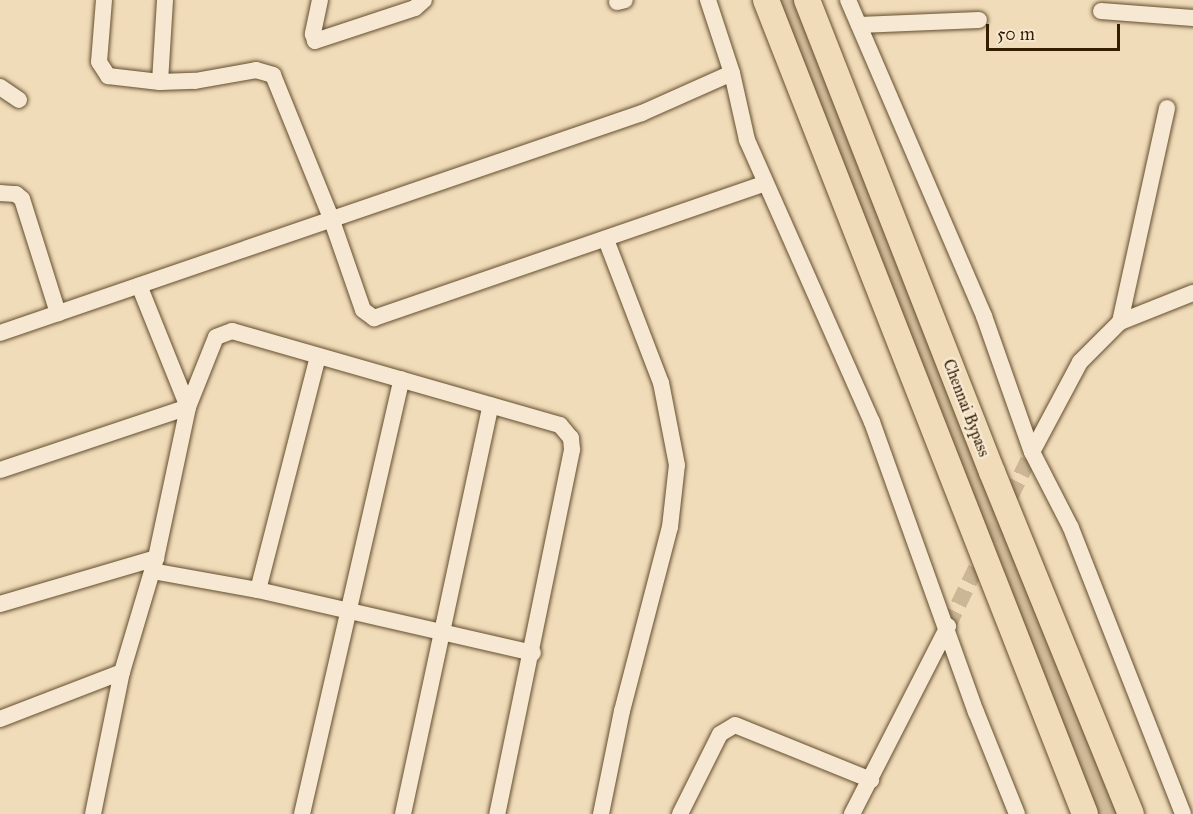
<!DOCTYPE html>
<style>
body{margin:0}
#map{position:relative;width:1193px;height:814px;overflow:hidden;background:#f1dcba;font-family:"IM FELL Great Primer",serif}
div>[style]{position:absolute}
.green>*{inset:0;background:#d1bc9a}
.minor-tunnel>*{height:16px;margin-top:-8px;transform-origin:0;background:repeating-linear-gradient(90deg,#cbb695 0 16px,transparent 0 24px)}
.roads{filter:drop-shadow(0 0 2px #644e2e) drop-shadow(0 0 2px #644e2e)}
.minor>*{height:16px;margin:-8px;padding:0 8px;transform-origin:8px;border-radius:8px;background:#f6e8d2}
.highway>*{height:26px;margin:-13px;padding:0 13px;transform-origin:13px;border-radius:13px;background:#f1dcba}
span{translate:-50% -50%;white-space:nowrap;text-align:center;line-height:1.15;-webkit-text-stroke:5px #f6e8d2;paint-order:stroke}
.street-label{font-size:16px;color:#351e00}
.scale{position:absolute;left:986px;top:24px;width:134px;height:27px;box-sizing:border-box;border:3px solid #351e00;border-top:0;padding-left:8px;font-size:18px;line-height:21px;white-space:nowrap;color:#351e00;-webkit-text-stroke:4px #f6e8d2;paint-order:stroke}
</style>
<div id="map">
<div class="green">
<i style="clip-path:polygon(776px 0,794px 0,1120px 814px,1097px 814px)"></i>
</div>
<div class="minor-tunnel">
<i style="left:948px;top:626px;width:193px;rotate:-64.2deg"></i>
</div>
<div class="roads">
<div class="minor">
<i style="left:104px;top:0;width:62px;rotate:94.6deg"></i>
<i style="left:99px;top:62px;width:17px;rotate:57deg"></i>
<i style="left:108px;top:76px;width:52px;rotate:6.6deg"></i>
<i style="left:160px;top:82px;width:35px;rotate:-2deg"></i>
<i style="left:195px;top:81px;width:62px;rotate:-10.2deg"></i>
<i style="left:256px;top:70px;width:18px;rotate:16deg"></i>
<i style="left:273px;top:75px;width:154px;rotate:67.9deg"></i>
<i style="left:331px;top:218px;width:97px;rotate:70.8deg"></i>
<i style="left:363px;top:310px;width:14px;rotate:36deg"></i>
<i style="left:374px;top:318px;width:412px;rotate:-19deg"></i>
<i style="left:320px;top:0;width:35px;rotate:102deg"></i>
<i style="left:313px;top:34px;width:7px;rotate:74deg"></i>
<i style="left:315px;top:41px;width:105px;rotate:-18.3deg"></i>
<i style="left:415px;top:8px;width:12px;rotate:-42deg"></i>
<i style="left:708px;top:0;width:77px;rotate:71.8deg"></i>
<i style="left:732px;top:73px;width:69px;rotate:77.4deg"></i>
<i style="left:747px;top:140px;width:308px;rotate:66.1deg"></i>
<i style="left:872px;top:422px;width:308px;rotate:70.3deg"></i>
<i style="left:976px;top:712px;width:110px;rotate:68.1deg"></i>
<i style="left:848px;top:0;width:344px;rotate:66.7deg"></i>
<i style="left:984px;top:316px;width:144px;rotate:70.6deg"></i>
<i style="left:1032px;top:452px;width:85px;rotate:62.8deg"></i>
<i style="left:1071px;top:528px;width:307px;rotate:68.6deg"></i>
<i style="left:617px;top:2px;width:8px;rotate:-14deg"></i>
<i style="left:1101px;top:11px;width:92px;rotate:4.4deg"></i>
<i style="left:859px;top:25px;width:120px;rotate:-2.4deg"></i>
<i style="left:160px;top:82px;width:82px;rotate:-86.5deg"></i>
<i style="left:0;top:87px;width:23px;rotate:34deg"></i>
<i style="left:0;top:193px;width:16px;rotate:4deg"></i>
<i style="left:16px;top:194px;width:8px;rotate:40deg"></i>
<i style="left:22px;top:199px;width:120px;rotate:72.5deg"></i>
<i style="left:1120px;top:322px;width:219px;rotate:-77.6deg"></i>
<i style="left:0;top:333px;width:679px;rotate:-18.92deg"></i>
<i style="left:642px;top:113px;width:98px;rotate:-24deg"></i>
<i style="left:1032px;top:452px;width:102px;rotate:-61.9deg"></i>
<i style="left:1080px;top:362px;width:57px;rotate:-45deg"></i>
<i style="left:1120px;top:322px;width:79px;rotate:-21.7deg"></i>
<i style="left:0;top:470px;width:198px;rotate:-18.5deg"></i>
<i style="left:188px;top:407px;width:75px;rotate:-68.2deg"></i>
<i style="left:216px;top:337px;width:17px;rotate:-21deg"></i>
<i style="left:232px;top:331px;width:341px;rotate:16deg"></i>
<i style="left:560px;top:425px;width:17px;rotate:50deg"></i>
<i style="left:571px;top:438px;width:12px;rotate:85deg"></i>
<i style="left:572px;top:450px;width:372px;rotate:101.6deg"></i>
<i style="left:152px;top:571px;width:108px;rotate:10.2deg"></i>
<i style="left:258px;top:590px;width:282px;rotate:12.9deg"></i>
<i style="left:258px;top:590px;width:241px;rotate:-75.6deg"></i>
<i style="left:0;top:604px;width:163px;rotate:-16.4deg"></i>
<i style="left:0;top:719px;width:131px;rotate:-21.1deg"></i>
<i style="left:93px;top:814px;width:145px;rotate:-78.5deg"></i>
<i style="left:122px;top:672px;width:119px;rotate:-73.4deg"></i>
<i style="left:156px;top:558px;width:154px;rotate:-78deg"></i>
<i style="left:188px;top:407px;width:131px;rotate:-111.9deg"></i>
<i style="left:302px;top:814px;width:446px;rotate:-77.1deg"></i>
<i style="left:403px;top:814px;width:418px;rotate:-77.9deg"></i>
<i style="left:601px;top:814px;width:105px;rotate:-78.5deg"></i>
<i style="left:622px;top:711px;width:190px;rotate:-75.4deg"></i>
<i style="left:670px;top:527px;width:62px;rotate:-83.6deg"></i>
<i style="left:677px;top:465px;width:84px;rotate:-101deg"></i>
<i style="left:661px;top:383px;width:153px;rotate:-111deg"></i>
<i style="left:680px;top:814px;width:89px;rotate:-63.4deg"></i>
<i style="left:720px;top:734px;width:17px;rotate:-31deg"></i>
<i style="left:735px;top:725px;width:147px;rotate:22deg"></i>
<i style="left:852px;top:814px;width:211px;rotate:-62.9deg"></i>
</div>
<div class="highway">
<i style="left:766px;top:0;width:874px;rotate:68.6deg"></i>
<i style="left:807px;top:0;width:507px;rotate:68.6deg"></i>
<i style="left:992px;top:472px;width:369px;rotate:67.9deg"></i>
</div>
</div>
<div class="street-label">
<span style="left:966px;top:408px;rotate:69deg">Chennai Bypass</span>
</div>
<div class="scale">50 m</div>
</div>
